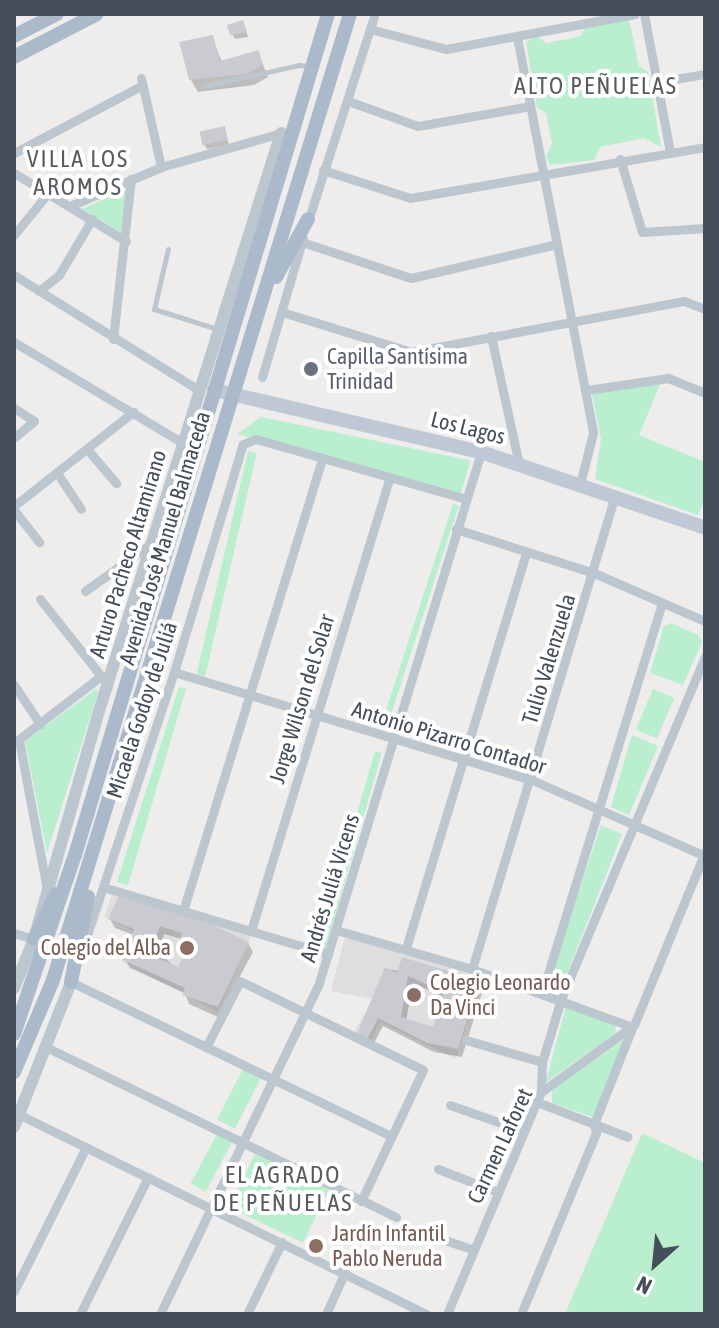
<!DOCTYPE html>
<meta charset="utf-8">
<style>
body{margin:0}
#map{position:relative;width:719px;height:1328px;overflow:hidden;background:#efecec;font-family:"Asap Condensed",sans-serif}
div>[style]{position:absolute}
.education>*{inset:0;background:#e0ddde}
.green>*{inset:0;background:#b9eecf;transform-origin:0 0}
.shadow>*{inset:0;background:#0003}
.building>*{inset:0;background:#c9cbd1;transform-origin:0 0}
.service>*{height:5px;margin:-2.5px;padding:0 2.5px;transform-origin:2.5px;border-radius:2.5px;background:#bcc6cf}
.minor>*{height:9px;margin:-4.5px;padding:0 4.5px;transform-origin:4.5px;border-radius:4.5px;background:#bcc6cf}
.tertiary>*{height:12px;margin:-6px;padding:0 6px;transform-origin:6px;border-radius:6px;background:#bcc6cf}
.secondary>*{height:14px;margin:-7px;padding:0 7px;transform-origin:7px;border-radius:7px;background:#bec9d5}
.primary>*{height:14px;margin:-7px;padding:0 7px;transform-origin:7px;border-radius:7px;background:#abbacb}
.dots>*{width:22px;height:22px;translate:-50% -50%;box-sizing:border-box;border:4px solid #fff;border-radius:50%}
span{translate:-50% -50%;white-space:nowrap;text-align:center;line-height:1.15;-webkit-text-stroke:8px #fff;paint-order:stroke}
.worship-label{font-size:22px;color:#5b616d}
.left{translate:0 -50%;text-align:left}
.street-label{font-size:22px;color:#444f59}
.education-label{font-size:22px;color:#785e54}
.right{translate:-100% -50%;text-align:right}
.neighbourhood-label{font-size:24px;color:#595c61;letter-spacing:2px}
.frame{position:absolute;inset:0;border:16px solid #444f59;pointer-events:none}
.north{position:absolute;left:615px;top:1224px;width:80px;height:80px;-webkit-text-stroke:6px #fff;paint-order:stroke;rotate:207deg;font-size:22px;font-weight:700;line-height:32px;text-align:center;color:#444f59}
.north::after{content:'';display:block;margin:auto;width:28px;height:36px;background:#444f59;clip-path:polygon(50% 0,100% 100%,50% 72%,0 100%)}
</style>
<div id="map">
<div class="education">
<i style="clip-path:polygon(118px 893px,252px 934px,218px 1012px,122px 962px,133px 931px,104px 917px,112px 895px)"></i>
<i style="clip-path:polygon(345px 937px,481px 977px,456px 1059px,380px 1022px,370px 1042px,353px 1034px,373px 999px,331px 991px)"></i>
</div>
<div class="green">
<i style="clip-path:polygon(629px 18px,639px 66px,648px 72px,661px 147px,644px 138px,600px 147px,594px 160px,550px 165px,546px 156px,552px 144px,546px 113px,537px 107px,526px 42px,536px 36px,547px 43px,581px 36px,585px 27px)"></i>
<i style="clip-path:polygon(127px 189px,125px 229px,120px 232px,82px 209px)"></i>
<i style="clip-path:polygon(661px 382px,639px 435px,705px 462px,705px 499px,698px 515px,595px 479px,601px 439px,592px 394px)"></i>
<i style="clip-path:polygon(261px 417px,468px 460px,470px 462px,461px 493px,237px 434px)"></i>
<i style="left:248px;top:451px;width:9px;height:229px;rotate:13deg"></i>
<i style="left:453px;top:504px;width:6px;height:234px;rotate:18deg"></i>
<i style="clip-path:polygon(671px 623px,698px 635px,702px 642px,683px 685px,650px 673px,664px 626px)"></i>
<i style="clip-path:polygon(179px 687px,186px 689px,128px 885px,117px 882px)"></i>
<i style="clip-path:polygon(96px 689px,98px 692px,47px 853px,25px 741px)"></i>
<i style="left:653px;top:689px;width:23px;height:44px;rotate:23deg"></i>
<i style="clip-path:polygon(632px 735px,658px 746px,629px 815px,611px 807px)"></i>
<i style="left:375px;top:751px;width:7px;height:204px;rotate:16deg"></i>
<i style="clip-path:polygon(601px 825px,622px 834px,562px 986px,549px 980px)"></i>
<i style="clip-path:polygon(566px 1006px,616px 1024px,615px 1034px,546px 1082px)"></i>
<i style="clip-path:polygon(625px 1039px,593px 1117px,552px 1103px,552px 1090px)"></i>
<i style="left:243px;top:1069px;width:20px;height:57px;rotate:27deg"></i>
<i style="clip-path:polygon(642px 1133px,705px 1163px,705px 1314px,565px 1314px)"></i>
<i style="left:217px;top:1134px;width:17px;height:56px;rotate:28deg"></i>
<i style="left:255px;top:1154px;width:82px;height:59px;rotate:26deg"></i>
</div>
<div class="shadow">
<i style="clip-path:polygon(245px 28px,248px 37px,235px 39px,232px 34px)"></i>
<i style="clip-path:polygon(212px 37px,222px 62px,258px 52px,268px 77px,254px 85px,198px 92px,191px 80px)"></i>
<i style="clip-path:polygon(224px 128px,229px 145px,207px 149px,203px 143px)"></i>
<i style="clip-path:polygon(evenodd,120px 899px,248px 943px,253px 952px,218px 1017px,189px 1004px,185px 993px,130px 968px,125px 959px,134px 935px,115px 928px,110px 919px,120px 899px,164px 934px,182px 939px,186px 950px,179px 970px,158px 953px,164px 934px)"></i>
<i style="clip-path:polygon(evenodd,386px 969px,478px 981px,483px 990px,462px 1057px,434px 1052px,383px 1026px,372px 1047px,364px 1043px,386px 969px,413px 983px,444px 997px,434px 1030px,406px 1021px,413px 983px)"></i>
</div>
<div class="building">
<i style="clip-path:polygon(243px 20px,247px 32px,230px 35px,227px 25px)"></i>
<i style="clip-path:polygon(213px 35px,220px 61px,259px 50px,262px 65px,247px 74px,189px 80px,179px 42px)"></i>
<i style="left:225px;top:126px;width:14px;height:26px;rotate:78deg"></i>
<i style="clip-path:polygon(evenodd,119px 896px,209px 923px,249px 942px,218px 1007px,182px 995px,185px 988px,123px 960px,134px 929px,108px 919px,119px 896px,160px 926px,182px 933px,179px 941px,188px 946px,178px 967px,158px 958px,161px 952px,152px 948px,160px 926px)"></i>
<i style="clip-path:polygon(evenodd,402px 957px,479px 980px,458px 1049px,427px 1043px,378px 1018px,367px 1040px,357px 1034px,385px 967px,397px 973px,402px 957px,408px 976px,444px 992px,433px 1027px,401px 1017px,408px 976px)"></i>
</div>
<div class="service">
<i style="left:203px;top:86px;width:98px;rotate:-12.3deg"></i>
<i style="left:299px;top:65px;width:13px;rotate:4deg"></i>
<i style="left:168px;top:249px;width:62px;rotate:103.1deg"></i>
<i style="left:154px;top:309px;width:66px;rotate:17.6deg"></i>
</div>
<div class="minor">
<i style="left:644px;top:14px;width:140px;rotate:79.3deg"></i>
<i style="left:370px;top:29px;width:79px;rotate:14.7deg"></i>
<i style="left:446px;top:49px;width:192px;rotate:-10.5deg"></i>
<i style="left:517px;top:37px;width:403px;rotate:79.1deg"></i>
<i style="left:593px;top:433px;width:53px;rotate:104.3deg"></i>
<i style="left:141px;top:78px;width:91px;rotate:77.3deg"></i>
<i style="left:657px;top:82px;width:49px;rotate:-9.5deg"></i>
<i style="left:348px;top:101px;width:74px;rotate:19.7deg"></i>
<i style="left:418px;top:126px;width:114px;rotate:-10.1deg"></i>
<i style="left:14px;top:153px;width:144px;rotate:-27.8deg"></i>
<i style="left:620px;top:159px;width:76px;rotate:73.2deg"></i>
<i style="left:642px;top:232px;width:63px;rotate:-3.6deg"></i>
<i style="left:323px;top:170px;width:91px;rotate:17.8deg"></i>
<i style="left:410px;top:198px;width:299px;rotate:-9.8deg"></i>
<i style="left:14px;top:173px;width:131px;rotate:31.3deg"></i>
<i style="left:70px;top:206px;width:99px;rotate:-23.2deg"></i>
<i style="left:161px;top:167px;width:125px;rotate:-15.8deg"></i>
<i style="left:307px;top:224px;width:221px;rotate:-72.1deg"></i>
<i style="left:14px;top:235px;width:54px;rotate:-51deg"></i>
<i style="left:302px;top:242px;width:115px;rotate:18.3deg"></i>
<i style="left:411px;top:278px;width:150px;rotate:-13.1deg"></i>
<i style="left:14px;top:275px;width:218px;rotate:31.9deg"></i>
<i style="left:39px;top:291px;width:26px;rotate:-39deg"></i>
<i style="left:59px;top:275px;width:65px;rotate:-59.5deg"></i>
<i style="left:282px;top:312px;width:135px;rotate:17.2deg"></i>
<i style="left:411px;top:352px;width:278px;rotate:-10.6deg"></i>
<i style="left:684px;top:301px;width:22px;rotate:21deg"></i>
<i style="left:491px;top:336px;width:131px;rotate:77.7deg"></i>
<i style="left:113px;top:339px;width:161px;rotate:-83.6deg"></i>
<i style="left:14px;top:342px;width:197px;rotate:30.9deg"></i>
<i style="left:262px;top:377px;width:145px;rotate:-73.6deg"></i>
<i style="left:587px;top:390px;width:82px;rotate:-8.4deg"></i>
<i style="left:668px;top:378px;width:40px;rotate:22deg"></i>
<i style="left:14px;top:408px;width:24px;rotate:33deg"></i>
<i style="left:34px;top:421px;width:26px;rotate:140deg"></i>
<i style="left:87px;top:449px;width:45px;rotate:49.5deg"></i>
<i style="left:57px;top:473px;width:43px;rotate:56.3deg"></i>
<i style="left:14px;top:506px;width:152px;rotate:-38.3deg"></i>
<i style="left:14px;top:510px;width:41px;rotate:52deg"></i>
<i style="left:456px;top:529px;width:145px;rotate:17.7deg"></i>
<i style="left:594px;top:573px;width:121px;rotate:23.4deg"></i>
<i style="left:85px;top:591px;width:82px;rotate:-35.6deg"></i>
<i style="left:40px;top:599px;width:98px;rotate:51.6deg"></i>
<i style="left:174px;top:672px;width:374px;rotate:16.8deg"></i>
<i style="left:532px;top:780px;width:189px;rotate:23.7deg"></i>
<i style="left:14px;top:685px;width:47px;rotate:56.3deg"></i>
<i style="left:19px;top:740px;width:153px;rotate:79.4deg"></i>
<i style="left:14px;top:743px;width:110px;rotate:-37.6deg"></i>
<i style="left:101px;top:676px;width:12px;rotate:55deg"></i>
<i style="left:103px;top:887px;width:235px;rotate:16.6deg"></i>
<i style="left:183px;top:911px;width:474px;rotate:-72.9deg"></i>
<i style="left:336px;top:930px;width:141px;rotate:16deg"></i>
<i style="left:472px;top:969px;width:170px;rotate:19.9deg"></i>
<i style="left:251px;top:931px;width:475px;rotate:-73deg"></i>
<i style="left:14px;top:933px;width:21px;rotate:17deg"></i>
<i style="left:85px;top:941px;width:283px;rotate:-71.7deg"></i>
<i style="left:174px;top:672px;width:238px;rotate:-73.2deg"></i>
<i style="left:243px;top:444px;width:14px;rotate:-21deg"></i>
<i style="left:256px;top:439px;width:218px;rotate:15.9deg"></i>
<i style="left:406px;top:948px;width:414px;rotate:-73.1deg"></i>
<i style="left:472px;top:969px;width:495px;rotate:-73.2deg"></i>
<i style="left:72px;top:978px;width:4px;rotate:104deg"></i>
<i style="left:71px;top:982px;width:355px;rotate:25.7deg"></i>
<i style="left:542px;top:993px;width:408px;rotate:-72.9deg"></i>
<i style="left:466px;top:1040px;width:79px;rotate:16.1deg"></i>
<i style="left:206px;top:1047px;width:74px;rotate:-62.7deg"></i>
<i style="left:240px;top:981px;width:203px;rotate:25.9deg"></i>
<i style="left:423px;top:1070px;width:145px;rotate:115.3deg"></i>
<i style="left:48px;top:1048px;width:387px;rotate:25.9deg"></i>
<i style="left:541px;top:1092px;width:30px;rotate:-88deg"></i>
<i style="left:542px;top:1062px;width:66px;rotate:-73.2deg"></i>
<i style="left:561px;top:999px;width:372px;rotate:-67.2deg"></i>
<i style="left:537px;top:1102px;width:97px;rotate:21deg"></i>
<i style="left:450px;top:1105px;width:78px;rotate:19.4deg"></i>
<i style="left:20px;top:1115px;width:453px;rotate:26.1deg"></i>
<i style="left:438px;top:1169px;width:64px;rotate:21deg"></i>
<i style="left:412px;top:1229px;width:65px;rotate:18.7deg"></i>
<i style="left:14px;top:1291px;width:161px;rotate:-63.4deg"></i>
<i style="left:80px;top:1314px;width:153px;rotate:-63.6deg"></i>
<i style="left:160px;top:1314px;width:367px;rotate:-64.3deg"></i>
<i style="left:319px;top:983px;width:555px;rotate:-73.03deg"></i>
<i style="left:247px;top:1314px;width:80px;rotate:-64.1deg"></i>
<i style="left:326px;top:1314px;width:46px;rotate:-65.7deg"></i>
<i style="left:447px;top:1314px;width:241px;rotate:-67.1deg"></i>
<i style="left:541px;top:1092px;width:115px;rotate:-35.8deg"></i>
<i style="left:634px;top:1025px;width:187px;rotate:-67.7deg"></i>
<i style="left:521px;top:1314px;width:196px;rotate:-67.5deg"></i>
<i style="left:596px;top:1133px;width:9px;rotate:-103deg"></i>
<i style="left:594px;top:1124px;width:103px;rotate:-68.4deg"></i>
</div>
<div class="tertiary">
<i style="left:14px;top:988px;width:53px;rotate:-67.8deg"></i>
<i style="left:34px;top:939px;width:237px;rotate:-74.1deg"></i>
<i style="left:99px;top:711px;width:606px;rotate:-72.52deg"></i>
<i style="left:14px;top:1127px;width:156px;rotate:-68.5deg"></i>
</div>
<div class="secondary">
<i style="left:214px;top:390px;width:274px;rotate:13.1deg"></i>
<i style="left:481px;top:452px;width:237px;rotate:18.7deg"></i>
</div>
<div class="primary">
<i style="left:14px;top:36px;width:48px;rotate:-27.1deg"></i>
<i style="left:14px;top:57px;width:93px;rotate:-27.4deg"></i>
<i style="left:276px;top:277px;width:66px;rotate:-61.1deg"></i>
<i style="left:34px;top:939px;width:50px;rotate:-63.9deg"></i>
<i style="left:71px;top:982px;width:87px;rotate:-78.7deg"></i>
<i style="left:14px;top:1034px;width:189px;rotate:-71.2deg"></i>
<i style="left:75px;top:855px;width:878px;rotate:-73.26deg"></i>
<i style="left:14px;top:1072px;width:100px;rotate:-67deg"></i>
<i style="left:53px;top:980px;width:1011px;rotate:-72.91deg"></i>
</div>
<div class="dots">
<i style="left:311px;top:369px;background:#6b7280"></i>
<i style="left:187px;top:948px;background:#8d6e63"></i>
<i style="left:414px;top:995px;background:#8d6e63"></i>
<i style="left:316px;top:1246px;background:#8d6e63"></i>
</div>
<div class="worship-label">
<span class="left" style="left:327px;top:369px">Capilla Santísima<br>Trinidad</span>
</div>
<div class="street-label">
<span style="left:468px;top:428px;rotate:14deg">Los Lagos</span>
<span style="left:165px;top:538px;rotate:-73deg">Avenida José Manuel Balmaceda</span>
<span style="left:128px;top:554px;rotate:-73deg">Arturo Pacheco Altamirano</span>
<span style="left:549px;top:659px;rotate:-73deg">Tulio Valenzuela</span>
<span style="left:302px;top:699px;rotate:-73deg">Jorge Wilson del Solar</span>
<span style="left:142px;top:710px;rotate:-72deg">Micaela Godoy de Juliá</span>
<span style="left:449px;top:738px;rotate:17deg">Antonio Pizarro Contador</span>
<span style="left:330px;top:888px;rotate:-73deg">Andrés Juliá Vicens</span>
<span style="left:500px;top:1146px;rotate:-65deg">Carmen Laforet</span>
</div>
<div class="education-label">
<span class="right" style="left:171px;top:948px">Colegio del Alba</span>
<span class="left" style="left:430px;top:995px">Colegio Leonardo<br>Da Vinci</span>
<span class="left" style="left:332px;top:1246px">Jardín Infantil<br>Pablo Neruda</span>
</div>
<div class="neighbourhood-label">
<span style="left:596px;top:86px">ALTO PEÑUELAS</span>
<span style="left:78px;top:173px">VILLA LOS<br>AROMOS</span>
<span style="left:283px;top:1189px">EL AGRADO<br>DE PEÑUELAS</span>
</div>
<div class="frame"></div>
<div class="north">N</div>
</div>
